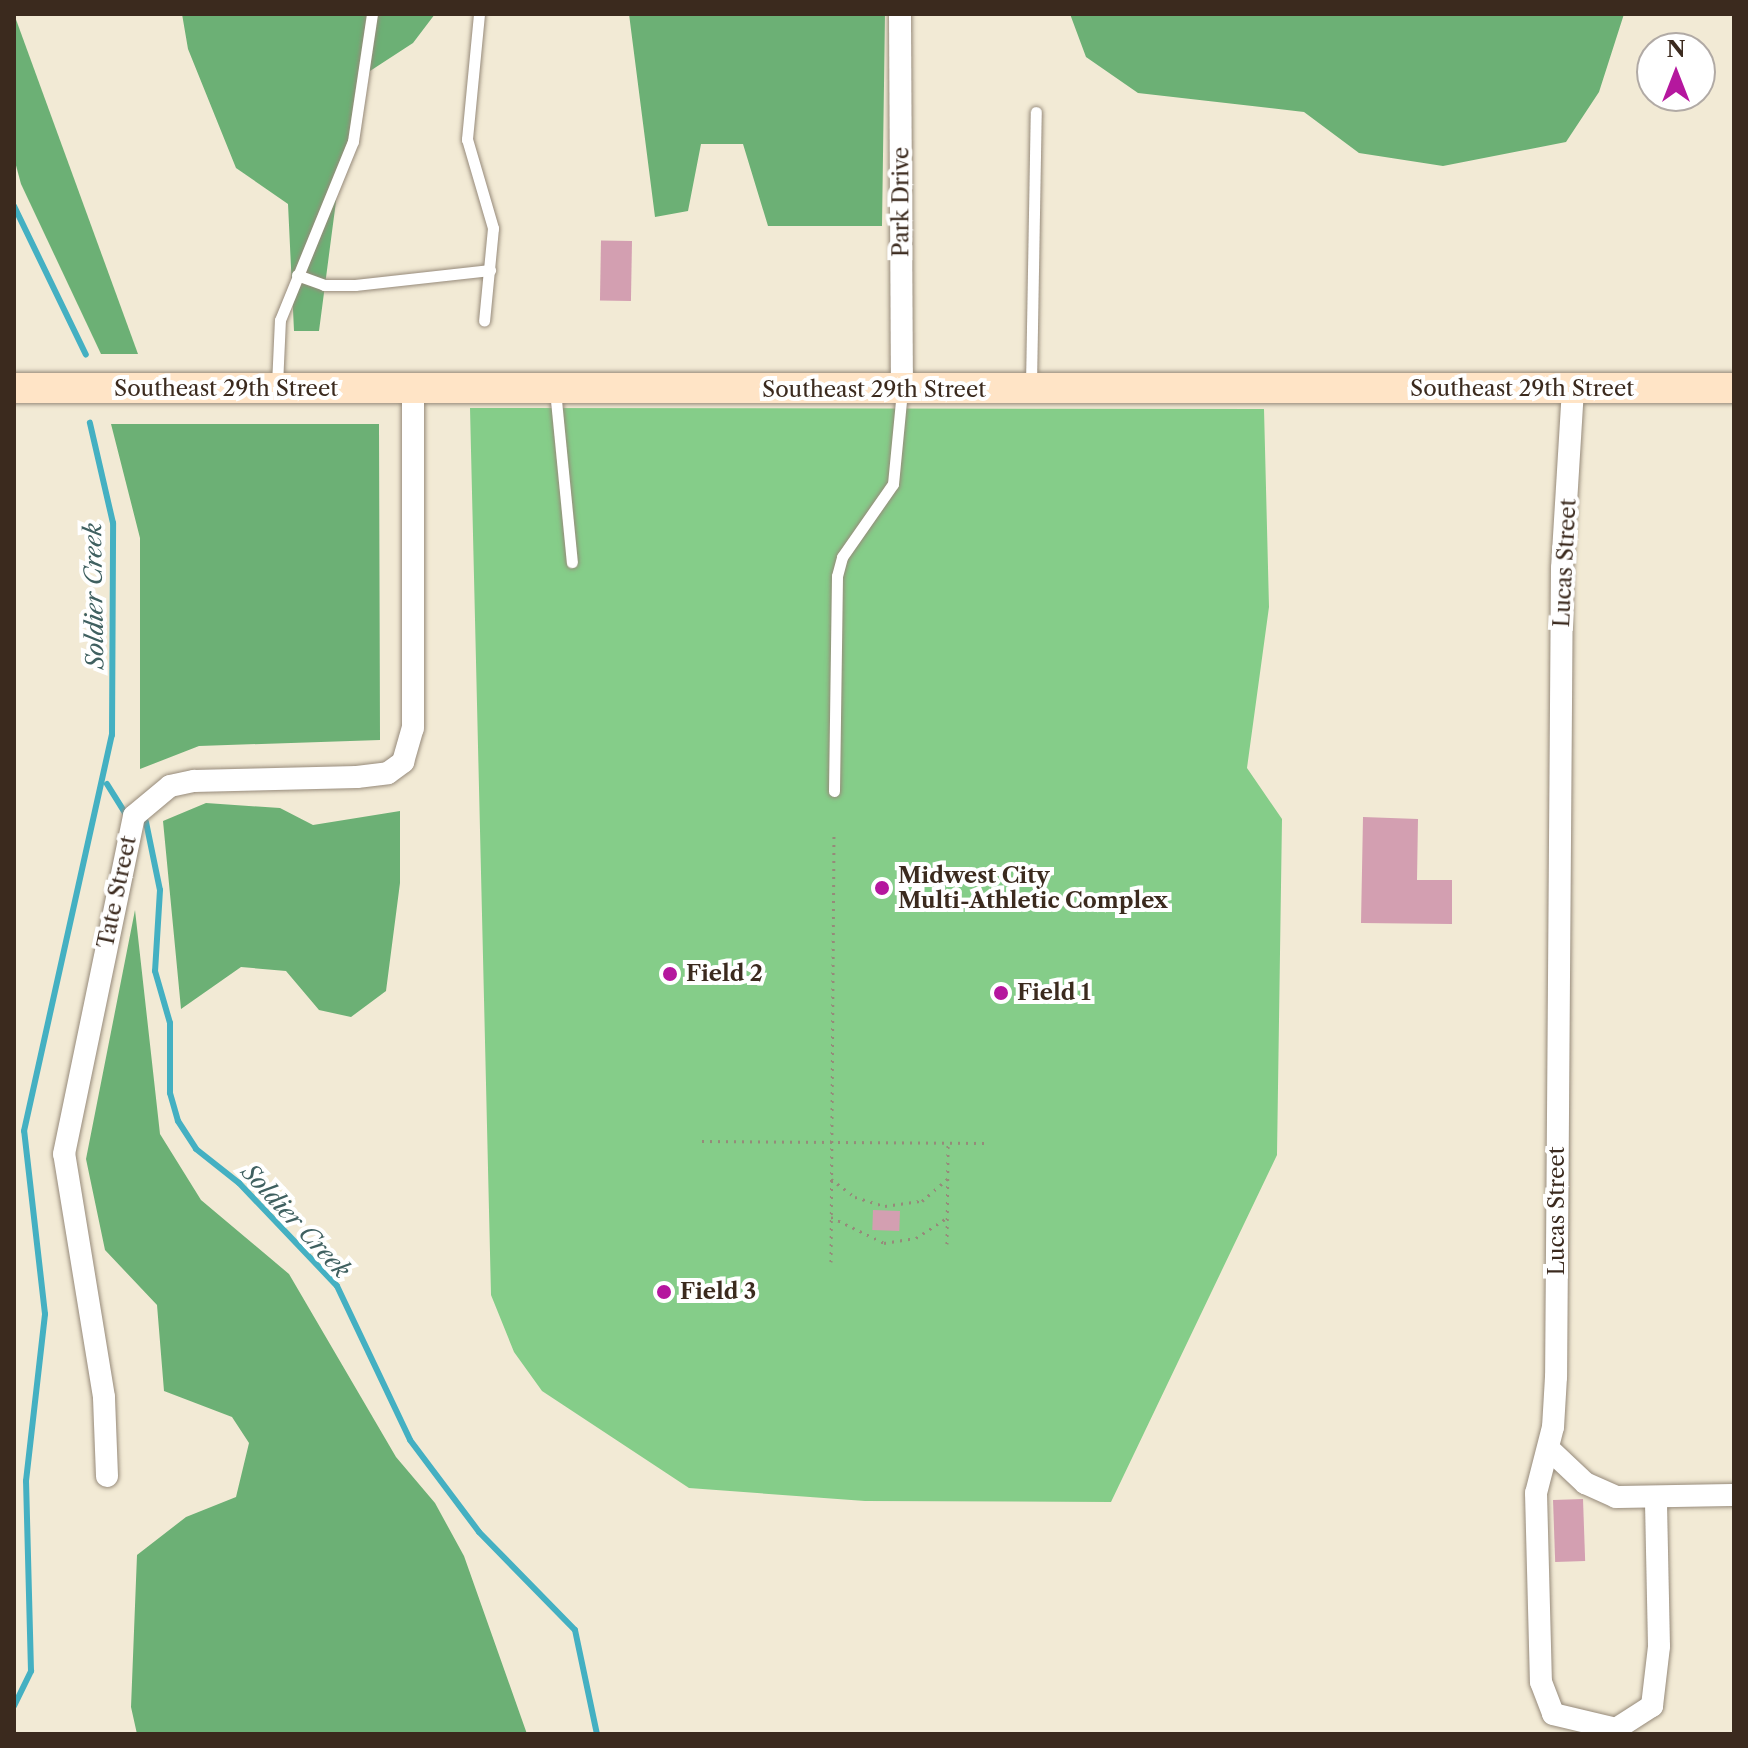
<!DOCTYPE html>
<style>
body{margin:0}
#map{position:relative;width:1748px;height:1748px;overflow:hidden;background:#f2ead5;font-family:"Libre Caslon Text",serif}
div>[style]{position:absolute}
.green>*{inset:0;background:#85cd89}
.forest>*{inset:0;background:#6cb075}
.stream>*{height:6px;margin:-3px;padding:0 3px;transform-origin:3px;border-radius:3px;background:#44b0c2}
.building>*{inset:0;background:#d39fb1;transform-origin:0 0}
.path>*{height:3px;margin-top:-1.5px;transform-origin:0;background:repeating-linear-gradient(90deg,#968a7a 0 2px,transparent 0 8px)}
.roads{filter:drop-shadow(0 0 2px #968a7a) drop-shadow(0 0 2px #968a7a)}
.service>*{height:11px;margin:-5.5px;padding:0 5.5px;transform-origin:5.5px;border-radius:5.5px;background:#fff}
.minor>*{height:22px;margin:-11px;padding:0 11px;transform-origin:11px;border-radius:11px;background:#fff}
.secondary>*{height:30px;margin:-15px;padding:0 15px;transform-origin:15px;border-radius:15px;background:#ffe4c6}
.dots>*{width:22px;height:22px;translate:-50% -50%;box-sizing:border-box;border:4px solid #fff;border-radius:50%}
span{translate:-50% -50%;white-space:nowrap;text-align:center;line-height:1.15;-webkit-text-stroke:8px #fff;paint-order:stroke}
.street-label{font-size:22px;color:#3b2a1e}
.poi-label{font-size:22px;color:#3b2a1e;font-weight:700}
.left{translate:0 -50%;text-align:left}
.water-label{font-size:24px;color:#3f6060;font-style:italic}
.frame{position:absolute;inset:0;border:16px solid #3b2a1e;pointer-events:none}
.north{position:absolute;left:1636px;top:32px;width:80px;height:80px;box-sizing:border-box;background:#fff;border:2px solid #b1aaa5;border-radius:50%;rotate:0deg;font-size:22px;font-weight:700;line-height:32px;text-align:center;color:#3b2a1e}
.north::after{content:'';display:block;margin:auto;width:28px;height:36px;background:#b5179e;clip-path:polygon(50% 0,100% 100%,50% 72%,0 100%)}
</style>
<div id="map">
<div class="green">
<i style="clip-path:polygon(470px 408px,1264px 409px,1269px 607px,1247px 768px,1282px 819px,1277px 1155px,1111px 1502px,865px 1501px,689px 1488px,542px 1391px,514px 1352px,491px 1295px)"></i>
</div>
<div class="forest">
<i style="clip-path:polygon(14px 14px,138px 354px,101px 354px,21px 184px,14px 158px)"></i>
<i style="clip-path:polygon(182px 14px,435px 14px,413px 43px,370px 71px,338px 186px,319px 331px,294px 331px,288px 204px,236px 168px,188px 49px)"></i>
<i style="clip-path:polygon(629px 14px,885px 14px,882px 226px,768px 226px,743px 144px,701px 144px,688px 211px,655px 217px)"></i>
<i style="clip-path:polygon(1070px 14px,1624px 14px,1599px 92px,1566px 142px,1443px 166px,1359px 153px,1304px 112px,1138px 93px,1086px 57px)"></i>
<i style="clip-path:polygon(111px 424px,379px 424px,380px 740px,199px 746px,140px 769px,140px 538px)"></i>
<i style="clip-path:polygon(206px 803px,280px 808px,313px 825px,400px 811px,400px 883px,386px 991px,351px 1017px,319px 1010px,286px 971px,241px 967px,181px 1009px,163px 821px)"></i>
<i style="clip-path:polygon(135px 910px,160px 1134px,201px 1200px,289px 1274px,396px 1457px,435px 1503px,464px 1556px,527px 1734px,137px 1734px,131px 1707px,137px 1555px,186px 1517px,236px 1497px,249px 1443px,232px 1417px,164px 1391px,157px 1305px,105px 1250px,86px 1159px)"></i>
</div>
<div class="stream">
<i style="left:14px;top:206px;width:165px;rotate:64.2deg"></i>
<i style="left:107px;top:784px;width:34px;rotate:58deg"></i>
<i style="left:146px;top:822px;width:69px;rotate:78.4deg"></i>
<i style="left:160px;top:890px;width:81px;rotate:93.5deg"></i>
<i style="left:155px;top:971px;width:54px;rotate:73.9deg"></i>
<i style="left:170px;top:1023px;width:70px;rotate:90deg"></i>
<i style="left:170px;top:1093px;width:29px;rotate:74deg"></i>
<i style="left:178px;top:1121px;width:33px;rotate:57deg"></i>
<i style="left:196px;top:1149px;width:55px;rotate:38.3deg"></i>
<i style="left:239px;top:1183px;width:142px;rotate:46.4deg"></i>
<i style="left:337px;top:1286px;width:170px;rotate:64.6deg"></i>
<i style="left:410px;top:1440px;width:115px;rotate:53.1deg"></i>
<i style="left:479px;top:1532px;width:137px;rotate:45.6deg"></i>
<i style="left:575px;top:1630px;width:106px;rotate:78.1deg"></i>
<i style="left:14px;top:1706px;width:39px;rotate:-64deg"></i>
<i style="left:31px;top:1671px;width:190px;rotate:-91.5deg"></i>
<i style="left:26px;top:1481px;width:168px;rotate:-83.5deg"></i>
<i style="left:45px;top:1314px;width:184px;rotate:-96.5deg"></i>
<i style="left:24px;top:1131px;width:406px;rotate:-77.5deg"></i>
<i style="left:112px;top:735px;width:212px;rotate:-89.7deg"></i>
<i style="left:113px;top:523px;width:103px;rotate:-103deg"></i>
</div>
<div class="building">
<i style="left:632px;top:241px;width:60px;height:31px;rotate:91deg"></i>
<i style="clip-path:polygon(1363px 817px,1418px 819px,1417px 880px,1452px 880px,1452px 924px,1361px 923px)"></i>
<i style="left:873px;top:1210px;width:27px;height:20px;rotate:2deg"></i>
<i style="left:1583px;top:1499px;width:62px;height:30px;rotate:88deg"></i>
</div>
<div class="path">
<i style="left:702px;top:1141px;width:286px;rotate:0.4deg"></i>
<i style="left:831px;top:1179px;width:30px;rotate:37deg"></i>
<i style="left:855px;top:1197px;width:31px;rotate:17deg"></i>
<i style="left:885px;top:1206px;width:37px;rotate:-8deg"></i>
<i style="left:922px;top:1201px;width:33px;rotate:-41deg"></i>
<i style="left:831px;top:1217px;width:59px;rotate:26.1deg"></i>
<i style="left:884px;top:1243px;width:32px;rotate:-9deg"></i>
<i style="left:916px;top:1238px;width:37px;rotate:-33deg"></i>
<i style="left:947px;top:1244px;width:102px;rotate:-89.4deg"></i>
<i style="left:831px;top:1262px;width:431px;rotate:-89.6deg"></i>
</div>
<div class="roads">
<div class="service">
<i style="left:479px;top:14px;width:126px;rotate:95.5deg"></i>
<i style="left:467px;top:139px;width:93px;rotate:73.7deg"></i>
<i style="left:493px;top:228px;width:93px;rotate:95.5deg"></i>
<i style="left:297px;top:275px;width:29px;rotate:20deg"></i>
<i style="left:324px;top:285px;width:31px"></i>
<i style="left:355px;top:285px;width:136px;rotate:-6.3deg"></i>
<i style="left:277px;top:385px;width:65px;rotate:-87.4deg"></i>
<i style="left:280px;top:320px;width:193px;rotate:-67.8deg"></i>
<i style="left:353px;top:141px;width:128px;rotate:-81.5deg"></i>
<i style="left:1031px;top:385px;width:273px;rotate:-89deg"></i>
<i style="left:555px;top:390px;width:173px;rotate:84.4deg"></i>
<i style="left:834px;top:791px;width:215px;rotate:-89.2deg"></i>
<i style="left:837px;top:576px;width:20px;rotate:-75deg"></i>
<i style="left:842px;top:557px;width:89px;rotate:-55.1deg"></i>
<i style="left:893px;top:484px;width:93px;rotate:-84.5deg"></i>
</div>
<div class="minor">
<i style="left:900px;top:14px;width:376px;rotate:89.7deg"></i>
<i style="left:1573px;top:389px;width:179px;rotate:93.5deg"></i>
<i style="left:1562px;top:568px;width:809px;rotate:90.42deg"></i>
<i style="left:1556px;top:1377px;width:50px;rotate:93.4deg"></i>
<i style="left:1553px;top:1427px;width:68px;rotate:104.4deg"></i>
<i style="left:1536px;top:1493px;width:189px;rotate:88.5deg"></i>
<i style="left:1541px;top:1682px;width:34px;rotate:69deg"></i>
<i style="left:1553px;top:1714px;width:65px;rotate:13.4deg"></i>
<i style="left:1616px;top:1729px;width:43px;rotate:-32.6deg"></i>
<i style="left:1652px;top:1706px;width:60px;rotate:-83.3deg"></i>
<i style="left:1659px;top:1646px;width:145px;rotate:-91.2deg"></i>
<i style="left:1549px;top:1449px;width:50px;rotate:43.4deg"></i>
<i style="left:1585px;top:1483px;width:34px;rotate:24deg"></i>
<i style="left:1616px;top:1497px;width:118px;rotate:-1deg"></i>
<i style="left:107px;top:1476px;width:79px;rotate:-92.2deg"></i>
<i style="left:104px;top:1397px;width:246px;rotate:-99.3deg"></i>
<i style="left:64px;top:1154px;width:345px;rotate:-78.3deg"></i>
<i style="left:134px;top:816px;width:47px;rotate:-39.8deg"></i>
<i style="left:170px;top:786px;width:25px;rotate:-12deg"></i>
<i style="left:194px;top:781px;width:163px;rotate:-1.4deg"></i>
<i style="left:357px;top:777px;width:31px;rotate:-7deg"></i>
<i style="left:388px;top:773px;width:19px;rotate:-36deg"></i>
<i style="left:403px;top:762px;width:35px;rotate:-74deg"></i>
<i style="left:413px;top:728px;width:339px;rotate:-90deg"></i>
</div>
<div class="secondary">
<i style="left:14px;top:388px;width:1720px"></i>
</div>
</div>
<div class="dots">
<i style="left:882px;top:888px;background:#b5179e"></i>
<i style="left:670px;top:974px;background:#b5179e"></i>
<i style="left:1001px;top:993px;background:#b5179e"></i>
<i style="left:664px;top:1292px;background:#b5179e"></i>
</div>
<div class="street-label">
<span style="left:901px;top:202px;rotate:-90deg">Park Drive</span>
<span style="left:226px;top:389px">Southeast 29th Street</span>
<span style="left:1522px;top:389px">Southeast 29th Street</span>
<span style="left:874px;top:390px">Southeast 29th Street</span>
<span style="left:1565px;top:563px;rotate:-87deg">Lucas Street</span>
<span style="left:117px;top:892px;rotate:-78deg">Tate Street</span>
<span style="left:1557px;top:1211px;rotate:-90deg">Lucas Street</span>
</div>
<div class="poi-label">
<span class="left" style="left:898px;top:888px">Midwest City<br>Multi-Athletic Complex</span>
<span class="left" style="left:686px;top:974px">Field 2</span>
<span class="left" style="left:1017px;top:993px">Field 1</span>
<span class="left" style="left:680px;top:1292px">Field 3</span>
</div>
<div class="water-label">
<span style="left:94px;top:596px;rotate:-91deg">Soldier Creek</span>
<span style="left:296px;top:1221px;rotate:47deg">Soldier Creek</span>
</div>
<div class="frame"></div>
<div class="north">N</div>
</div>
